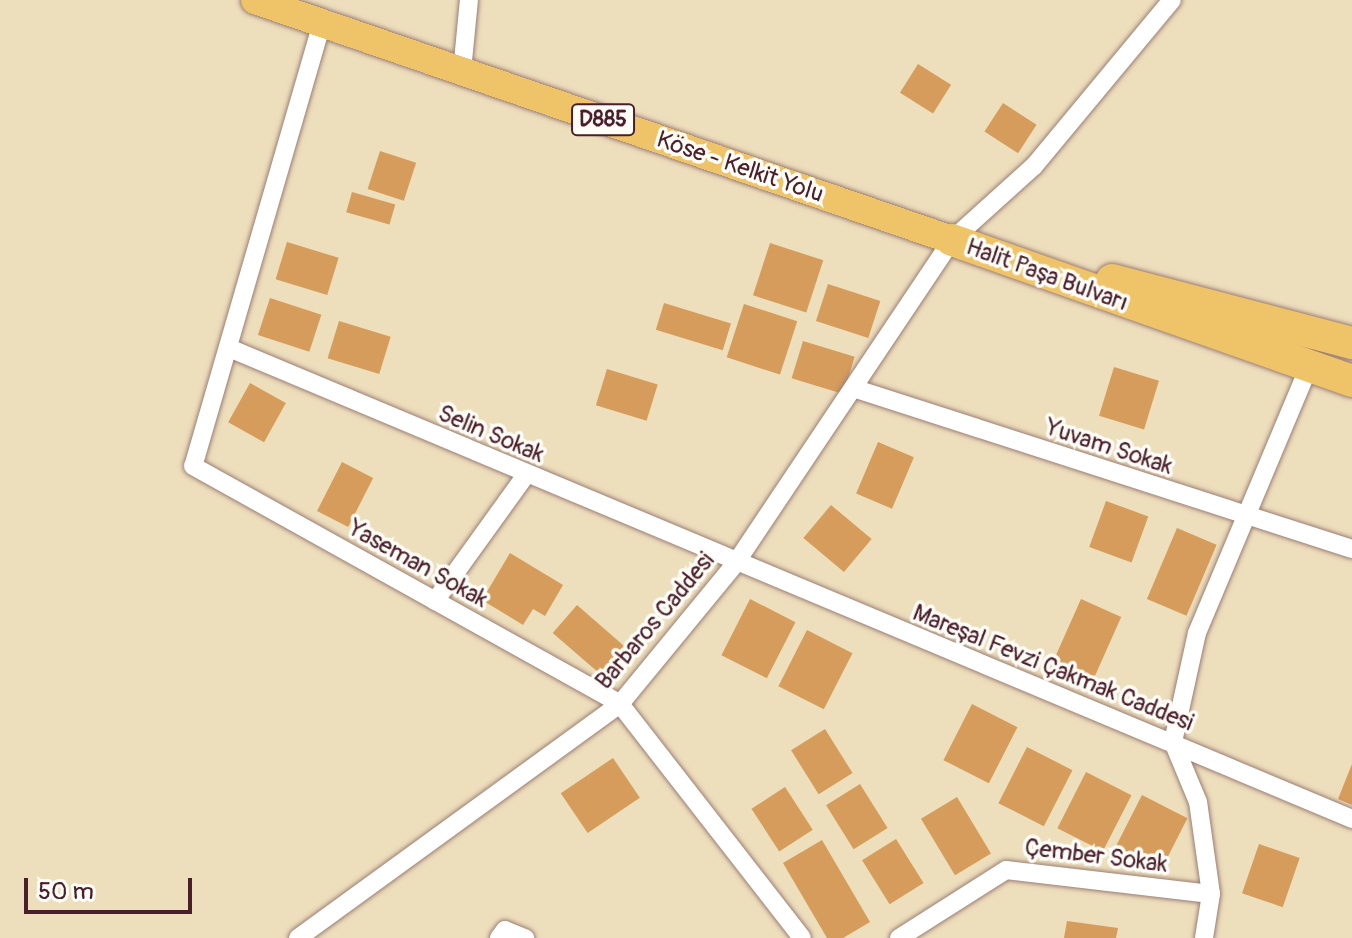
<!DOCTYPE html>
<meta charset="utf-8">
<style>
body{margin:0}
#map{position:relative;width:1352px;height:938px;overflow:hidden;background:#eddebc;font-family:Pangolin,sans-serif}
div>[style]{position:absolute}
.building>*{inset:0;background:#d69c5b;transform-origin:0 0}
.roads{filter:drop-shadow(0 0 2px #9c7e74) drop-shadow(0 0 2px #9c7e74)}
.street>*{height:18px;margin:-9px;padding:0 9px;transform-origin:9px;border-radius:9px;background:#fff}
.primary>*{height:28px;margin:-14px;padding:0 14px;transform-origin:14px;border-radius:14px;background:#efc469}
.highway>*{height:32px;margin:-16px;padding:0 16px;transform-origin:16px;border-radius:16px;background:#efc469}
span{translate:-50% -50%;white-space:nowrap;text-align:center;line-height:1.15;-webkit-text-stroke:7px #fdfcf7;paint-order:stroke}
.shield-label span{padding:2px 6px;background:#fdfcf7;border:2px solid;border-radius:6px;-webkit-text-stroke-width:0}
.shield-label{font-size:22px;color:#4a1f2b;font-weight:700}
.street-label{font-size:24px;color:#4a1f2b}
.scale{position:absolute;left:24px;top:878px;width:168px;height:36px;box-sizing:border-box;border:4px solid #4a1f2b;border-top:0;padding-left:10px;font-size:24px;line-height:28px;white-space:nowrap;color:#4a1f2b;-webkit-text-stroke:6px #fdfcf7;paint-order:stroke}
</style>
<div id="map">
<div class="building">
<i style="left:918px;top:64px;width:39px;height:34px;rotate:32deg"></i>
<i style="left:1003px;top:103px;width:40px;height:34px;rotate:33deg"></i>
<i style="left:380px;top:151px;width:38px;height:40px;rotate:18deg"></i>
<i style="left:352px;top:192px;width:45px;height:21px;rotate:16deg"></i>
<i style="left:287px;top:242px;width:54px;height:39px;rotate:17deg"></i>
<i style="left:770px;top:243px;width:56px;height:55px;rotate:18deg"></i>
<i style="left:828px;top:284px;width:55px;height:39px;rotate:18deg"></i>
<i style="left:270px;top:298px;width:54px;height:39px;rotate:18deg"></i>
<i style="left:664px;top:303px;width:70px;height:28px;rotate:17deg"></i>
<i style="left:744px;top:304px;width:56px;height:56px;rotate:18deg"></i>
<i style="left:339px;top:321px;width:54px;height:39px;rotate:17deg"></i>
<i style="left:803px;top:341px;width:54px;height:39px;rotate:17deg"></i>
<i style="left:1114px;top:367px;width:47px;height:51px;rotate:17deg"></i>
<i style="left:607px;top:369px;width:53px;height:38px;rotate:17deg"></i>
<i style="left:250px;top:383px;width:41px;height:45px;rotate:29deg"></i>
<i style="left:878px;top:442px;width:39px;height:56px;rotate:23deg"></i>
<i style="left:342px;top:462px;width:35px;height:55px;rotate:27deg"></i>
<i style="left:1106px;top:501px;width:45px;height:49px;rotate:20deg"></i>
<i style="left:831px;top:505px;width:53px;height:43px;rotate:40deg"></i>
<i style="left:1177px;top:528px;width:43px;height:77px;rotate:23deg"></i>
<i style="clip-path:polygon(510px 553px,563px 585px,545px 616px,533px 609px,523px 625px,482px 600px)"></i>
<i style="left:750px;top:599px;width:51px;height:63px;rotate:27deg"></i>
<i style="left:1081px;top:599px;width:44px;height:77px;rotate:24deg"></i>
<i style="left:577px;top:605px;width:62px;height:37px;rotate:41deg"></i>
<i style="left:807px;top:630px;width:51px;height:63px;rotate:27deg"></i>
<i style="left:972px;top:704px;width:51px;height:63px;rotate:27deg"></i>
<i style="left:825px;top:729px;width:52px;height:40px;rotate:58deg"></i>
<i style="left:1027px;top:747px;width:51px;height:63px;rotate:27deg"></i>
<i style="left:613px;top:758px;width:48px;height:63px;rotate:56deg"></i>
<i style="clip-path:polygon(1352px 764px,1352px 805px,1338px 799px)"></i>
<i style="left:1086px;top:772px;width:51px;height:63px;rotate:27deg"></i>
<i style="left:860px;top:784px;width:52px;height:40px;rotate:58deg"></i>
<i style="left:785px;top:787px;width:51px;height:40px;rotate:57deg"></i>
<i style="left:1142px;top:795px;width:51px;height:63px;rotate:27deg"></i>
<i style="left:957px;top:797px;width:66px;height:42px;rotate:59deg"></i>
<i style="left:896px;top:839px;width:52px;height:40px;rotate:58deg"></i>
<i style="clip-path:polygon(822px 840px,870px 922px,843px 938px,827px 938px,783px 863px)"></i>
<i style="left:1259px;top:844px;width:43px;height:52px;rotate:19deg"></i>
<i style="clip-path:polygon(1067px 921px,1118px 928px,1116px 938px,1064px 938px)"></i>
</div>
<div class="roads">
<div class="street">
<i style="left:322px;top:23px;width:461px;rotate:106.2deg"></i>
<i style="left:193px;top:466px;width:489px;rotate:29.1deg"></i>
<i style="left:620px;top:704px;width:296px;rotate:52.1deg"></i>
<i style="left:462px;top:71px;width:71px;rotate:-84.4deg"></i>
<i style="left:229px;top:348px;width:1218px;rotate:22.75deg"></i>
<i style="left:853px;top:388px;width:524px;rotate:17.88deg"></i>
<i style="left:435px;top:601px;width:155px;rotate:-54.2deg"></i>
<i style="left:298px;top:938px;width:398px;rotate:-36deg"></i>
<i style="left:620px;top:704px;width:181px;rotate:-50.6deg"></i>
<i style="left:735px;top:564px;width:390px;rotate:-56.2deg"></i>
<i style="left:952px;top:240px;width:110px;rotate:-42.1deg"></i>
<i style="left:1034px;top:166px;width:216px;rotate:-50.3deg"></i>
<i style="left:499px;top:938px;width:10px;rotate:-53deg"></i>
<i style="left:505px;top:930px;width:22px;rotate:22deg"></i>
<i style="left:899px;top:938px;width:127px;rotate:-32.4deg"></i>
<i style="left:1006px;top:870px;width:206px;rotate:6.7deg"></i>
<i style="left:1204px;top:938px;width:45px;rotate:-81deg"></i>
<i style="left:1211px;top:894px;width:93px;rotate:-98deg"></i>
<i style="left:1198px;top:802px;width:65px;rotate:-112.6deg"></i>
<i style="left:1173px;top:742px;width:112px;rotate:-77.6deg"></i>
<i style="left:1197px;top:633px;width:289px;rotate:-67.2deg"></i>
</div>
<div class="primary">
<i style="left:255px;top:0;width:737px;rotate:19deg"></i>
</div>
<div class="highway">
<i style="left:952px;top:240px;width:424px;rotate:19.4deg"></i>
<i style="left:1112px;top:280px;width:248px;rotate:14.7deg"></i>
</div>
</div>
<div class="shield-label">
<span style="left:603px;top:120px">D885</span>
</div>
<div class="street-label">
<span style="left:740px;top:167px;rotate:19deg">Köse - Kelkit Yolu</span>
<span style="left:1047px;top:275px;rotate:20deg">Halit Paşa Bulvarı</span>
<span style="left:491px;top:434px;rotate:23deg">Selin Sokak</span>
<span style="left:1109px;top:447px;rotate:18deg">Yuvam Sokak</span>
<span style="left:418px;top:564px;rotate:29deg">Yaseman Sokak</span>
<span style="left:655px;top:621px;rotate:-50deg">Barbaros Caddesi</span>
<span style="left:1053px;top:668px;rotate:22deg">Mareşal Fevzi Çakmak Caddesi</span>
<span style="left:1096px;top:856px;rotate:7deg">Çember Sokak</span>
</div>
<div class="scale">50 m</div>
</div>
